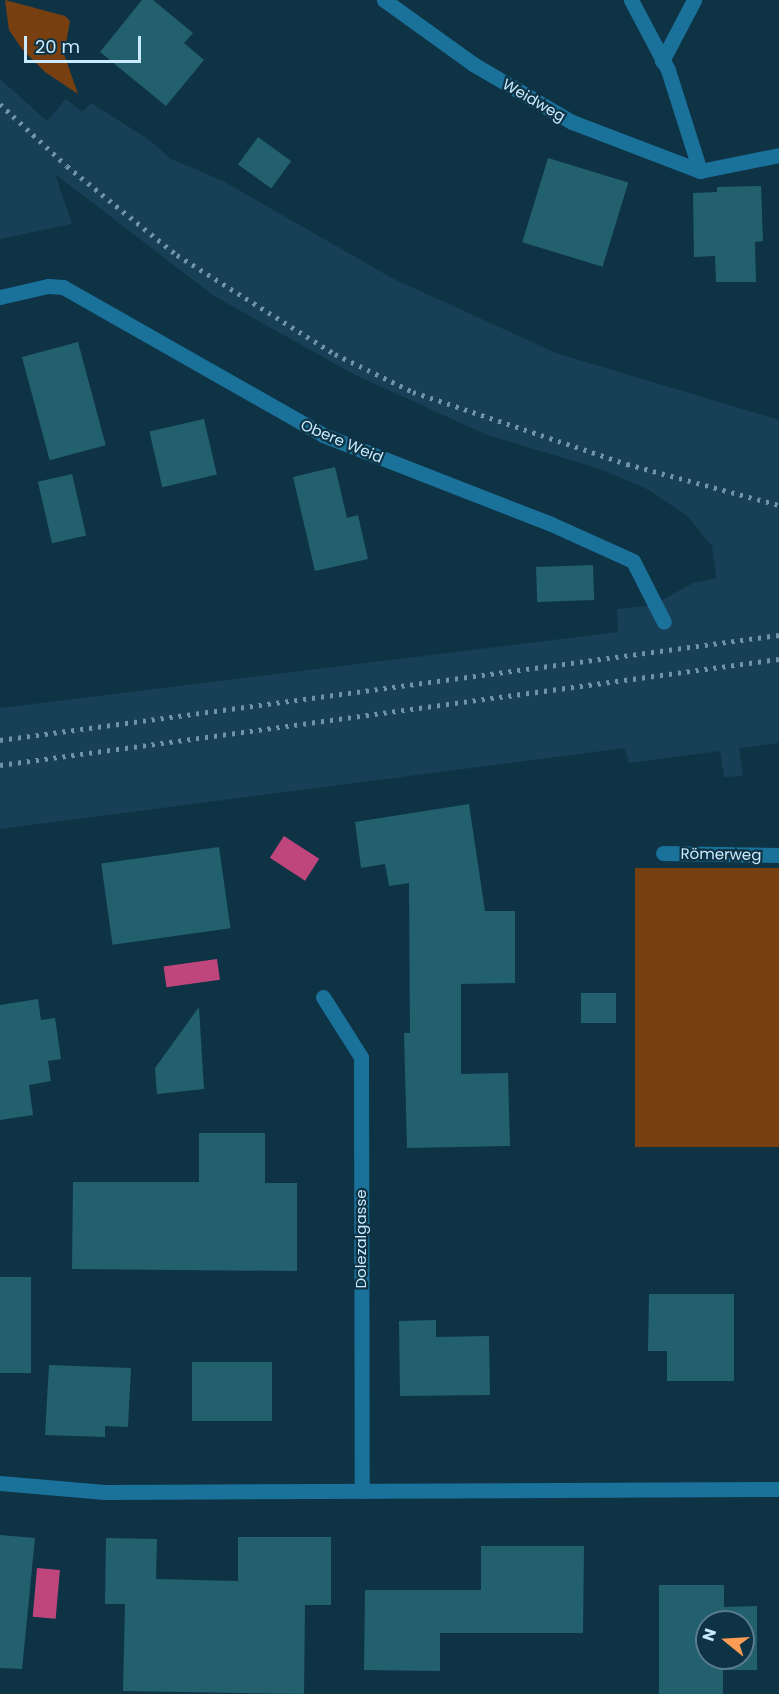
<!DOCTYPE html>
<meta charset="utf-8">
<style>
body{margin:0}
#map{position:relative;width:779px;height:1694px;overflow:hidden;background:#0e3345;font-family:Poppins,sans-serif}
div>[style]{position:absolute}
.built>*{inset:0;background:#173f55}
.green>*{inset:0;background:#784011;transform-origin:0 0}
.water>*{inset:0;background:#bf467d;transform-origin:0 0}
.building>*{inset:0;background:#22606e;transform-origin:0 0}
.minor>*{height:15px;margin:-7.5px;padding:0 7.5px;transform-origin:7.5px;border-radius:7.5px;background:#1a719a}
.rail>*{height:4.5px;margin-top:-2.25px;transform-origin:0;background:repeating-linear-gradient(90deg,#7193a7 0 3px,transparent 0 9px)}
span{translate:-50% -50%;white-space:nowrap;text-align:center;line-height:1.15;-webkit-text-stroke:4.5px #0e3345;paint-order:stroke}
.street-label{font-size:15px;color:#caeaff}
.north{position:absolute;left:695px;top:1610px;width:60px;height:60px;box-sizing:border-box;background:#0e3345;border:2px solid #597c8f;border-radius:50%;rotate:288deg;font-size:16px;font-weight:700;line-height:24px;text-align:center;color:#caeaff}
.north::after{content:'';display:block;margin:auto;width:21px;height:27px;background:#fd9c55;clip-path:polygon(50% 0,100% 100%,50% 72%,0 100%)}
.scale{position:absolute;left:24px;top:36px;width:117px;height:27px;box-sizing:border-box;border:3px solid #caeaff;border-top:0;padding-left:8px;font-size:18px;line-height:21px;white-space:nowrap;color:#caeaff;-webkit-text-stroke:4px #0e3345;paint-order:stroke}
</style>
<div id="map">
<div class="built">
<i style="clip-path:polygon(0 79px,47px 121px,66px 99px,82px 112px,91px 103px,148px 139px,171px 159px,223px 181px,392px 278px,556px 353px,779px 420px,779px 743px,739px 748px,743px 776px,724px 777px,720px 751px,629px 763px,625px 748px,0 829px,0 708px,618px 632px,617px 609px,653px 605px,693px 583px,716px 578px,712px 546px,687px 516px,649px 490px,603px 470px,487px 435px,355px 375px,214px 296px,55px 174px,72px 224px,0 239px)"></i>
</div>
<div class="green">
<i style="clip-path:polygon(5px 0,65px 16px,70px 21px,64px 54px,78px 94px,45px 72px,22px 49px,9px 30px)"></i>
<i style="left:635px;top:868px;width:144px;height:279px"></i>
</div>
<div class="water">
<i style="left:284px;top:836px;width:42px;height:26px;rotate:33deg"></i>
<i style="left:217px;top:959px;width:21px;height:54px;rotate:82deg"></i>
<i style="left:37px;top:1568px;width:23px;height:49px;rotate:5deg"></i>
</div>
<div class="building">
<i style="clip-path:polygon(142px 0,153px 0,193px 33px,184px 43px,204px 60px,166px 106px,100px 52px)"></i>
<i style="left:258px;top:137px;width:41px;height:34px;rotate:36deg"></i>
<i style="left:548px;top:158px;width:84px;height:88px;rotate:17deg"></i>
<i style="clip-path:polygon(761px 186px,763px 241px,755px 242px,756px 282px,716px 282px,715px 256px,694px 257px,693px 193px,717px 192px,717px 187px)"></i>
<i style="left:78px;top:342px;width:107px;height:58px;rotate:75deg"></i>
<i style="left:204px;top:419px;width:57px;height:56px;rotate:77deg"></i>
<i style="clip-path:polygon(335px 467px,347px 518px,358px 515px,368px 559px,315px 571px,293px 477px)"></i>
<i style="left:72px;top:474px;width:63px;height:35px;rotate:77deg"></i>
<i style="left:593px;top:565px;width:35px;height:57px;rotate:88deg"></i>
<i style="clip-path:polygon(469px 804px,485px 911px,515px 911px,515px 983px,461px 984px,461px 1074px,508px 1073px,510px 1146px,407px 1148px,404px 1033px,410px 1033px,409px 883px,389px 886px,385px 864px,361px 868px,355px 822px)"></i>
<i style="left:219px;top:847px;width:82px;height:119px;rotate:82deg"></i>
<i style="left:616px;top:993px;width:30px;height:35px;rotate:90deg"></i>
<i style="clip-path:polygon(38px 999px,41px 1020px,55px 1018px,61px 1059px,48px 1061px,51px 1081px,29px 1085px,33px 1115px,0 1120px,0 1005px)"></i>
<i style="clip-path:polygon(199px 1007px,204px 1089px,157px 1094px,155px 1068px)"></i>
<i style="clip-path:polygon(199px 1133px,265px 1133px,265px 1183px,297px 1183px,297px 1271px,72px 1269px,73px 1182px,199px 1182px)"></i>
<i style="left:0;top:1277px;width:31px;height:96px"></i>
<i style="clip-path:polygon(649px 1294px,734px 1294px,734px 1381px,667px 1381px,667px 1351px,648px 1351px)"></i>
<i style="clip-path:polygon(436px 1320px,436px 1337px,489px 1336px,490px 1395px,400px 1396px,399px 1321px)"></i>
<i style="left:192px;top:1362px;width:80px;height:59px"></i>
<i style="clip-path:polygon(49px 1365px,131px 1368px,128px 1427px,105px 1426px,105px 1437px,45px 1435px)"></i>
<i style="clip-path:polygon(0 1535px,35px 1538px,22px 1669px,0 1668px)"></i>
<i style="clip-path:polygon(238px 1537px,331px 1537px,331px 1605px,305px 1605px,304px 1694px,123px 1691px,125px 1604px,105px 1604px,106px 1538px,157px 1539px,156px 1579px,238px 1581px)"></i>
<i style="clip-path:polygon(481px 1546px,584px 1546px,583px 1633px,440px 1633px,440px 1671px,364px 1670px,365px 1590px,481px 1590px)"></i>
<i style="clip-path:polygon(evenodd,659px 1585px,724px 1585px,724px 1607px,757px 1606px,757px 1670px,723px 1670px,723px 1694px,659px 1694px,659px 1585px,707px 1622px,743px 1622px,743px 1658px,707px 1658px,707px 1622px)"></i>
</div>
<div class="minor">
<i style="left:384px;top:0;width:110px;rotate:35.7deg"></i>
<i style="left:473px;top:64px;width:115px;rotate:30.4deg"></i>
<i style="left:572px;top:122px;width:137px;rotate:20.9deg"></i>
<i style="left:700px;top:171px;width:81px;rotate:-11.4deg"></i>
<i style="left:631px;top:0;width:79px;rotate:62.1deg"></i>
<i style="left:668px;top:70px;width:106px;rotate:72.4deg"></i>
<i style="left:662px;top:61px;width:69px;rotate:-62.3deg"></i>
<i style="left:0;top:297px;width:49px;rotate:-12.9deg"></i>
<i style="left:48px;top:286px;width:15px;rotate:4deg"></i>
<i style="left:63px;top:287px;width:299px;rotate:29.6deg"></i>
<i style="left:323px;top:435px;width:243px;rotate:21.3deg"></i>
<i style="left:549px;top:523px;width:92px;rotate:24.3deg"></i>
<i style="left:633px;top:561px;width:68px;rotate:63.1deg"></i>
<i style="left:663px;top:853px;width:116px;rotate:1deg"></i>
<i style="left:323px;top:997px;width:71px;rotate:57.7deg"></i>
<i style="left:361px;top:1057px;width:434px;rotate:89.9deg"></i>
<i style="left:0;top:1483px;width:105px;rotate:4.9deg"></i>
<i style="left:105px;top:1492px;width:674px;rotate:-0.26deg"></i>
</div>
<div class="rail">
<i style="left:0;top:104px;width:91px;rotate:42.8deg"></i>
<i style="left:67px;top:166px;width:141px;rotate:39deg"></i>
<i style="left:177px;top:255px;width:186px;rotate:32.1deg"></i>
<i style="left:335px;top:354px;width:87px;rotate:26deg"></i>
<i style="left:413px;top:392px;width:226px;rotate:18.6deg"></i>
<i style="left:627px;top:464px;width:157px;rotate:15.1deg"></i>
<i style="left:0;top:740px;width:786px;rotate:-7.68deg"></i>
<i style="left:0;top:765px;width:786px;rotate:-7.75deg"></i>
</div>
<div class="street-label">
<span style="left:534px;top:100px;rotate:30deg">Weidweg</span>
<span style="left:342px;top:441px;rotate:23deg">Obere Weid</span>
<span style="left:721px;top:854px;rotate:1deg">Römerweg</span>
<span style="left:361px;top:1239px;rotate:-90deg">Dolezalgasse</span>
</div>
<div class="north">N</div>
<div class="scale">20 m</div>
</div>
